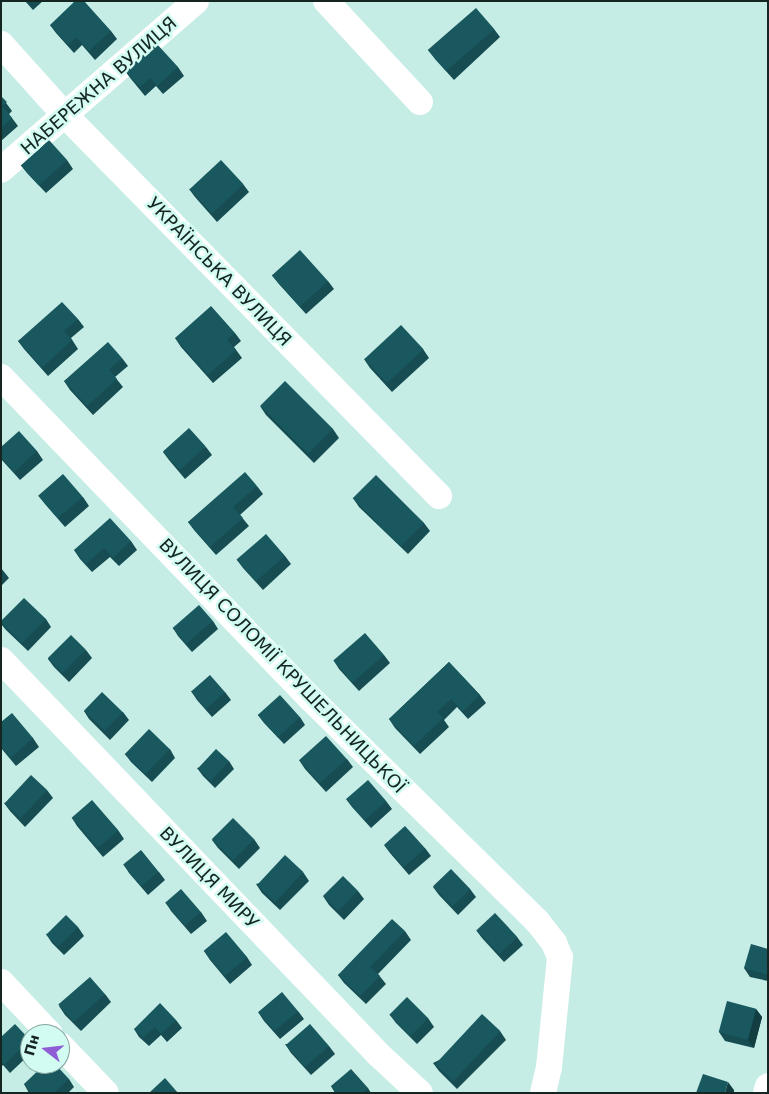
<!DOCTYPE html>
<meta charset="utf-8">
<style>
body{margin:0}
#map{position:relative;width:769px;height:1094px;overflow:hidden;background:#c5ede5;font-family:"DejaVu Sans",sans-serif}
div>[style]{position:absolute}
.minor>*{height:26px;margin:-13px;padding:0 13px;transform-origin:13px;border-radius:13px;background:#fff}
.wall>*{inset:0;background:#164c52}
.shaded-wall>*{inset:0;background:#123e42}
.building>*{inset:0;background:#19585f;transform-origin:0 0}
span{translate:-50% -50%;white-space:nowrap;text-align:center;line-height:1.15;-webkit-text-stroke:5px #d2fbf2;paint-order:stroke}
.street-label{font-size:18px;color:#152522}
.frame{position:absolute;inset:0;border:2px solid #152522;pointer-events:none}
.north{position:absolute;left:20px;top:1024px;width:50px;height:50px;box-sizing:border-box;background:#d2fbf2;border:1px solid #86a59f;border-radius:50%;rotate:286deg;font-size:14px;font-weight:700;line-height:20px;text-align:center;color:#152522}
.north::after{content:'';display:block;margin:auto;width:18px;height:22px;background:#8f5ed7;clip-path:polygon(50% 0,100% 100%,50% 72%,0 100%)}
</style>
<div id="map">
<div class="minor">
<i style="left:326px;top:1px;width:138px;rotate:47.1deg"></i>
<i style="left:1px;top:44px;width:96px;rotate:48deg"></i>
<i style="left:65px;top:115px;width:534px;rotate:45.53deg"></i>
<i style="left:1px;top:170px;width:258px;rotate:-40.9deg"></i>
<i style="left:1px;top:377px;width:447px;rotate:46.1deg"></i>
<i style="left:311px;top:699px;width:317px;rotate:44.5deg"></i>
<i style="left:537px;top:921px;width:28px;rotate:52deg"></i>
<i style="left:554px;top:943px;width:15px;rotate:67deg"></i>
<i style="left:560px;top:957px;width:111px;rotate:95.7deg"></i>
<i style="left:549px;top:1067px;width:27px;rotate:103deg"></i>
<i style="left:1px;top:660px;width:545px;rotate:46.26deg"></i>
<i style="left:378px;top:1054px;width:57px;rotate:42.9deg"></i>
<i style="left:1px;top:982px;width:71px;rotate:46.7deg"></i>
<i style="left:60px;top:1045px;width:66px;rotate:46.2deg"></i>
<i style="left:766px;top:1093px;width:7px;rotate:-74deg"></i>
</div>
<div class="wall">
<i style="clip-path:polygon(25px 1px,43px 1px,33px 10px)"></i>
<i style="clip-path:polygon(50px 25px,111px 31px,117px 39px,95px 60px,82px 45px,74px 53px,56px 33px)"></i>
<i style="clip-path:polygon(494px 29px,500px 37px,454px 80px,435px 59px,429px 51px)"></i>
<i style="clip-path:polygon(178px 67px,184px 76px,163px 94px,156px 86px,145px 96px,131px 79px,125px 71px)"></i>
<i style="clip-path:polygon(1px 96px,12px 111px,9px 114px,18px 126px,1px 141px)"></i>
<i style="clip-path:polygon(67px 160px,73px 169px,46px 193px,27px 173px,21px 165px)"></i>
<i style="clip-path:polygon(243px 184px,249px 192px,217px 222px,195px 197px,189px 189px)"></i>
<i style="clip-path:polygon(272px 275px,328px 281px,334px 289px,306px 314px,278px 283px)"></i>
<i style="clip-path:polygon(78px 319px,84px 327px,71px 338px,78px 349px,48px 376px,24px 349px,18px 341px)"></i>
<i style="clip-path:polygon(235px 333px,241px 341px,234px 347px,242px 358px,213px 383px,181px 347px,175px 338px)"></i>
<i style="clip-path:polygon(423px 349px,429px 358px,392px 392px,370px 368px,364px 359px)"></i>
<i style="clip-path:polygon(122px 358px,128px 366px,115px 377px,123px 387px,93px 415px,70px 390px,64px 381px)"></i>
<i style="clip-path:polygon(260px 406px,333px 429px,339px 438px,314px 463px,266px 415px)"></i>
<i style="clip-path:polygon(1px 447px,37px 451px,43px 460px,20px 480px,1px 459px)"></i>
<i style="clip-path:polygon(206px 447px,212px 455px,185px 479px,169px 460px,163px 452px)"></i>
<i style="clip-path:polygon(257px 486px,263px 494px,240px 515px,249px 526px,216px 555px,194px 530px,188px 522px)"></i>
<i style="clip-path:polygon(39px 496px,83px 497px,89px 506px,65px 527px,45px 504px)"></i>
<i style="clip-path:polygon(353px 498px,424px 523px,430px 531px,408px 554px,359px 507px)"></i>
<i style="clip-path:polygon(131px 541px,137px 550px,119px 566px,110px 557px,92px 572px,80px 559px,74px 550px)"></i>
<i style="clip-path:polygon(285px 556px,291px 564px,263px 590px,243px 568px,237px 560px)"></i>
<i style="clip-path:polygon(1px 568px,9px 578px,1px 586px)"></i>
<i style="clip-path:polygon(46px 619px,51px 627px,28px 651px,6px 630px,1px 624px)"></i>
<i style="clip-path:polygon(213px 621px,218px 629px,192px 652px,178px 636px,173px 628px)"></i>
<i style="clip-path:polygon(86px 650px,92px 658px,69px 682px,54px 667px,48px 659px)"></i>
<i style="clip-path:polygon(384px 655px,390px 663px,359px 691px,339px 669px,334px 661px)"></i>
<i style="clip-path:polygon(449px 662px,480px 695px,486px 703px,468px 719px,457px 707px,444px 720px,449px 727px,420px 754px,395px 728px,389px 719px)"></i>
<i style="clip-path:polygon(191px 691px,225px 692px,231px 700px,212px 717px,197px 700px)"></i>
<i style="clip-path:polygon(84px 711px,123px 712px,129px 720px,110px 740px,89px 719px)"></i>
<i style="clip-path:polygon(258px 715px,300px 717px,305px 725px,284px 744px,264px 723px)"></i>
<i style="clip-path:polygon(1px 722px,33px 738px,39px 747px,16px 766px,1px 748px)"></i>
<i style="clip-path:polygon(170px 749px,175px 758px,152px 782px,131px 762px,125px 754px)"></i>
<i style="clip-path:polygon(347px 759px,353px 767px,326px 792px,305px 769px,299px 760px)"></i>
<i style="clip-path:polygon(229px 761px,234px 769px,215px 788px,203px 776px,197px 768px)"></i>
<i style="clip-path:polygon(47px 790px,53px 798px,25px 827px,10px 811px,4px 803px)"></i>
<i style="clip-path:polygon(346px 799px,386px 801px,392px 809px,371px 828px,352px 807px)"></i>
<i style="clip-path:polygon(72px 818px,118px 830px,124px 839px,103px 857px,77px 826px)"></i>
<i style="clip-path:polygon(254px 839px,260px 848px,239px 869px,218px 848px,212px 840px)"></i>
<i style="clip-path:polygon(384px 845px,425px 848px,431px 856px,409px 875px,390px 853px)"></i>
<i style="clip-path:polygon(124px 865px,159px 872px,165px 880px,148px 895px,129px 873px)"></i>
<i style="clip-path:polygon(303px 872px,309px 881px,280px 910px,262px 893px,256px 884px)"></i>
<i style="clip-path:polygon(433px 887px,470px 889px,476px 897px,458px 915px,439px 895px)"></i>
<i style="clip-path:polygon(358px 891px,364px 899px,344px 920px,329px 905px,323px 896px)"></i>
<i style="clip-path:polygon(166px 903px,201px 912px,207px 921px,191px 934px,171px 911px)"></i>
<i style="clip-path:polygon(78px 927px,84px 936px,64px 955px,52px 943px,46px 934px)"></i>
<i style="clip-path:polygon(476px 930px,517px 937px,523px 945px,504px 962px,482px 938px)"></i>
<i style="clip-path:polygon(405px 931px,411px 940px,378px 974px,386px 984px,366px 1004px,344px 983px,338px 975px)"></i>
<i style="clip-path:polygon(768px 949px,768px 981px,750px 977px,744px 968px)"></i>
<i style="clip-path:polygon(204px 951px,247px 957px,252px 965px,230px 984px,210px 960px)"></i>
<i style="clip-path:polygon(105px 994px,111px 1002px,81px 1031px,65px 1015px,59px 1006px)"></i>
<i style="clip-path:polygon(756px 1009px,762px 1017px,754px 1048px,725px 1041px,719px 1032px)"></i>
<i style="clip-path:polygon(298px 1011px,304px 1019px,280px 1039px,264px 1021px,258px 1012px)"></i>
<i style="clip-path:polygon(390px 1015px,428px 1018px,434px 1027px,417px 1044px,396px 1023px)"></i>
<i style="clip-path:polygon(176px 1020px,182px 1028px,167px 1042px,161px 1035px,149px 1046px,139px 1037px,134px 1029px)"></i>
<i style="clip-path:polygon(500px 1031px,506px 1040px,457px 1089px,439px 1071px,433px 1063px)"></i>
<i style="clip-path:polygon(1px 1037px,30px 1040px,30px 1054px,10px 1073px,3px 1065px,1px 1067px)"></i>
<i style="clip-path:polygon(285px 1044px,329px 1046px,335px 1054px,311px 1075px,291px 1053px)"></i>
<i style="clip-path:polygon(69px 1079px,74px 1087px,68px 1093px,29px 1093px,24px 1084px)"></i>
<i style="clip-path:polygon(331px 1086px,368px 1088px,371px 1093px,335px 1093px)"></i>
</div>
<div class="shaded-wall">
<i style="clip-path:polygon(756px 1009px,762px 1017px,754px 1048px,748px 1040px)"></i>
<i style="clip-path:polygon(728px 1082px,734px 1090px,734px 1093px,725px 1093px)"></i>
</div>
<div class="building">
<i style="clip-path:polygon(75px 1px,84px 1px,111px 31px,89px 51px,76px 37px,68px 45px,50px 25px)"></i>
<i style="left:476px;top:8px;width:28px;height:64px;rotate:49deg"></i>
<i style="clip-path:polygon(156px 43px,178px 67px,157px 86px,150px 78px,140px 87px,125px 71px)"></i>
<i style="clip-path:polygon(1px 96px,7px 102px,2px 106px,12px 118px,1px 128px)"></i>
<i style="left:49px;top:140px;width:27px;height:38px;rotate:48deg"></i>
<i style="left:221px;top:160px;width:33px;height:43px;rotate:47deg"></i>
<i style="left:300px;top:250px;width:42px;height:38px;rotate:48deg"></i>
<i style="clip-path:polygon(62px 302px,78px 319px,64px 331px,72px 340px,42px 368px,18px 341px)"></i>
<i style="clip-path:polygon(211px 306px,235px 333px,227px 340px,236px 350px,208px 375px,175px 338px)"></i>
<i style="left:401px;top:325px;width:33px;height:50px;rotate:47deg"></i>
<i style="clip-path:polygon(108px 342px,122px 358px,109px 370px,117px 379px,87px 406px,64px 381px)"></i>
<i style="left:285px;top:381px;width:68px;height:35px;rotate:45deg"></i>
<i style="left:189px;top:428px;width:25px;height:35px;rotate:48deg"></i>
<i style="clip-path:polygon(19px 431px,37px 451px,14px 472px,1px 457px,1px 447px)"></i>
<i style="clip-path:polygon(245px 472px,257px 486px,233px 507px,243px 518px,210px 547px,188px 522px)"></i>
<i style="left:63px;top:474px;width:30px;height:33px;rotate:49deg"></i>
<i style="left:376px;top:475px;width:68px;height:33px;rotate:45deg"></i>
<i style="clip-path:polygon(110px 518px,131px 541px,113px 558px,104px 548px,86px 564px,74px 550px)"></i>
<i style="left:266px;top:534px;width:29px;height:39px;rotate:49deg"></i>
<i style="clip-path:polygon(24px 598px,46px 619px,22px 643px,1px 623px,1px 621px)"></i>
<i style="left:199px;top:605px;width:21px;height:35px;rotate:49deg"></i>
<i style="left:365px;top:633px;width:29px;height:42px;rotate:49deg"></i>
<i style="left:71px;top:635px;width:21px;height:33px;rotate:45deg"></i>
<i style="clip-path:polygon(449px 662px,480px 695px,463px 711px,451px 699px,437px 712px,443px 718px,414px 746px,389px 719px)"></i>
<i style="left:210px;top:675px;width:23px;height:25px;rotate:49deg"></i>
<i style="left:102px;top:692px;width:29px;height:26px;rotate:44deg"></i>
<i style="left:280px;top:695px;width:30px;height:30px;rotate:48deg"></i>
<i style="clip-path:polygon(12px 713px,33px 738px,11px 758px,1px 747px,1px 722px)"></i>
<i style="left:149px;top:729px;width:29px;height:35px;rotate:44deg"></i>
<i style="left:326px;top:736px;width:31px;height:36px;rotate:48deg"></i>
<i style="left:216px;top:749px;width:18px;height:27px;rotate:43deg"></i>
<i style="left:31px;top:775px;width:22px;height:39px;rotate:43deg"></i>
<i style="left:368px;top:780px;width:28px;height:29px;rotate:49deg"></i>
<i style="left:92px;top:800px;width:40px;height:27px;rotate:49deg"></i>
<i style="left:233px;top:818px;width:30px;height:30px;rotate:45deg"></i>
<i style="left:405px;top:826px;width:30px;height:28px;rotate:48deg"></i>
<i style="left:141px;top:850px;width:28px;height:23px;rotate:51deg"></i>
<i style="left:285px;top:855px;width:25px;height:41px;rotate:43deg"></i>
<i style="left:451px;top:869px;width:28px;height:25px;rotate:46deg"></i>
<i style="left:343px;top:876px;width:21px;height:28px;rotate:45deg"></i>
<i style="left:181px;top:889px;width:30px;height:21px;rotate:49deg"></i>
<i style="left:495px;top:913px;width:33px;height:25px;rotate:47deg"></i>
<i style="left:66px;top:915px;width:17px;height:28px;rotate:45deg"></i>
<i style="clip-path:polygon(392px 919px,405px 931px,370px 967px,380px 976px,360px 996px,338px 975px)"></i>
<i style="left:226px;top:932px;width:33px;height:29px;rotate:50deg"></i>
<i style="clip-path:polygon(751px 944px,768px 949px,768px 975px,744px 968px)"></i>
<i style="left:90px;top:977px;width:23px;height:42px;rotate:49deg"></i>
<i style="left:282px;top:992px;width:25px;height:31px;rotate:50deg"></i>
<i style="left:407px;top:997px;width:30px;height:25px;rotate:45deg"></i>
<i style="left:727px;top:1001px;width:30px;height:32px;rotate:15deg"></i>
<i style="clip-path:polygon(160px 1003px,176px 1020px,161px 1034px,155px 1027px,143px 1038px,134px 1029px)"></i>
<i style="left:482px;top:1014px;width:25px;height:69px;rotate:43deg"></i>
<i style="clip-path:polygon(15px 1024px,30px 1040px,4px 1065px,1px 1061px,1px 1037px)"></i>
<i style="left:310px;top:1024px;width:29px;height:32px;rotate:49deg"></i>
<i style="clip-path:polygon(45px 1064px,55px 1064px,69px 1079px,54px 1093px,31px 1093px,24px 1084px)"></i>
<i style="clip-path:polygon(351px 1069px,368px 1088px,363px 1093px,336px 1093px,331px 1086px)"></i>
<i style="clip-path:polygon(703px 1074px,728px 1082px,725px 1093px,696px 1093px)"></i>
<i style="clip-path:polygon(165px 1078px,178px 1093px,149px 1093px)"></i>
</div>
<div class="street-label">
<span style="left:99px;top:86px;rotate:-41deg">НАБЕРЕЖНА ВУЛИЦЯ</span>
<span style="left:219px;top:272px;rotate:46deg">УКРАЇНСЬКА ВУЛИЦЯ</span>
<span style="left:282px;top:666px;rotate:46deg">ВУЛИЦЯ СОЛОМІЇ КРУШЕЛЬНИЦЬКОЇ</span>
<span style="left:209px;top:878px;rotate:46deg">ВУЛИЦЯ МИРУ</span>
</div>
<div class="frame"></div>
<div class="north">Пн</div>
</div>
